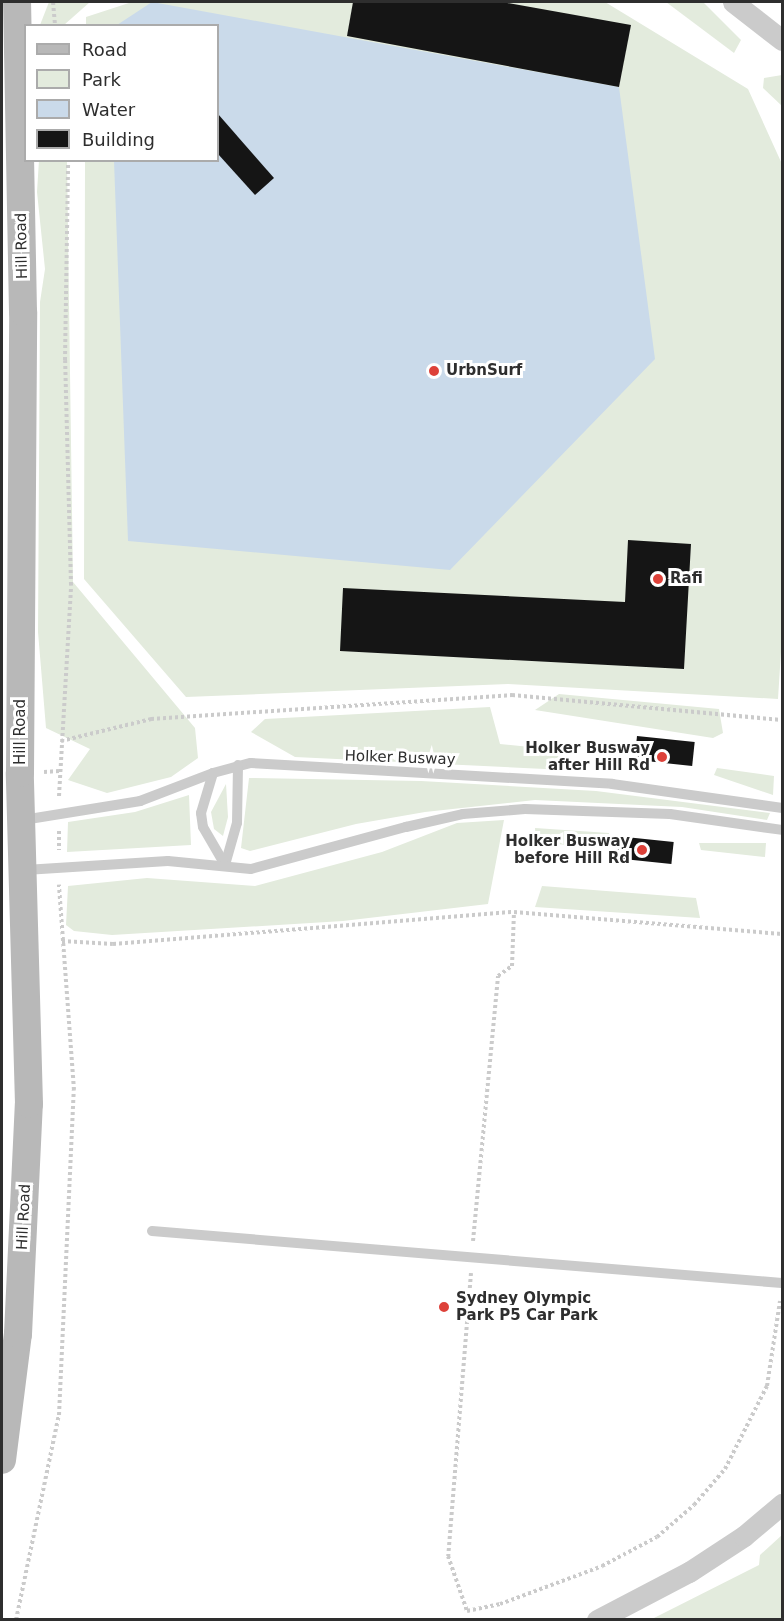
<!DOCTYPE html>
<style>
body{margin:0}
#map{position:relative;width:784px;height:1621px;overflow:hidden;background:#fff;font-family:"DejaVu Sans",sans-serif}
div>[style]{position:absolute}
.green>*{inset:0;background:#e3ebdd}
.water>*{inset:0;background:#cadaea}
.building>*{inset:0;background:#151515;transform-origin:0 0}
.path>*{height:4px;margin-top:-2px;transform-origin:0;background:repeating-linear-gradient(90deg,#cbcbcb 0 3px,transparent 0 6px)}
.lane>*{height:10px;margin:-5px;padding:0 5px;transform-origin:5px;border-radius:5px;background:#cbcbcb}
.street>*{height:21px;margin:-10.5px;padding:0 10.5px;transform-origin:10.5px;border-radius:10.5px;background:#cbcbcb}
.secondary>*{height:28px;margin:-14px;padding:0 14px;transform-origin:14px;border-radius:14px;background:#b8b8b8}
.dots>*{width:16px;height:16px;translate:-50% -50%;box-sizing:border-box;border:3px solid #fff;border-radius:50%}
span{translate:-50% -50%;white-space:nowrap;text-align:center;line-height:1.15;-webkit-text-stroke:6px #fff;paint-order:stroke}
.street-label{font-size:15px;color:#2e2e2e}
.poi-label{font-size:15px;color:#2e2e2e;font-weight:700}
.left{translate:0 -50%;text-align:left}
.right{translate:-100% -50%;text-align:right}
.frame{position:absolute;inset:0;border:3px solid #2e2e2e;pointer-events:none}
.legend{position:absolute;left:24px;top:24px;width:195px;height:138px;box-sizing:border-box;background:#fff;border:2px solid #ababab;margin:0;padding:8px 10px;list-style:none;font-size:18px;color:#2e2e2e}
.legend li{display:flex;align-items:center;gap:12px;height:30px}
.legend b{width:30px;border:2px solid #ababab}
</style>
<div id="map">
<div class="green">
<i style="clip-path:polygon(49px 2px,90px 2px,64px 25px,40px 25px)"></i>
<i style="clip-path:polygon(132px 2px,605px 2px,748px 89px,782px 164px,782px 636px,778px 699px,508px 684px,186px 697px,84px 579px,85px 161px,218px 160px,218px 26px,86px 25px,86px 17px)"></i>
<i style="clip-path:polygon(666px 2px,703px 2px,741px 40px,734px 53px)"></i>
<i style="clip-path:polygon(782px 75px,782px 106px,763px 88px,764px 78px)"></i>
<i style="clip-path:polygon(39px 160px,67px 161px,73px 582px,195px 728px,198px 758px,171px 777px,107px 793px,68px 780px,90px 749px,46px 728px,38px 632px,40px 302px,45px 269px,37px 192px)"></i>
<i style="clip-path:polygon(559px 694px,719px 709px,723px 733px,713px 738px,535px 710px)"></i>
<i style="clip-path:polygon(490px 707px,500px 744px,569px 751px,566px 770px,295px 757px,251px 732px,265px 719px)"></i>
<i style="clip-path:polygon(717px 768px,774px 776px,773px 795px,714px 775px)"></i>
<i style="clip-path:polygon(249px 778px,421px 781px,596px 791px,770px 813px,767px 820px,682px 807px,535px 800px,425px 812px,356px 824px,250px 851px,241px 848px)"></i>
<i style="clip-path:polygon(226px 784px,228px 817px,223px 836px,214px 829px,211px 812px)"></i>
<i style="clip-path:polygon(189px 795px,191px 845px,67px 852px,68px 822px,135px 812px)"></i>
<i style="clip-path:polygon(504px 820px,488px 904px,343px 921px,112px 935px,74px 931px,66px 925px,68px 886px,147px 878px,255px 886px,382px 852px,457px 823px)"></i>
<i style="clip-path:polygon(535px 828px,609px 833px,609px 849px,536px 842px)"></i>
<i style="clip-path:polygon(699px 843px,766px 843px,765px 857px,701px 850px)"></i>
<i style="clip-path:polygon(542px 886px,696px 898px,700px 918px,535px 907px)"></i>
<i style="clip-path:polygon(782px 1535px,782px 1619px,652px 1619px,759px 1565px,760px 1555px)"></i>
</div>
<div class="water">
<i style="clip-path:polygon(152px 2px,619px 87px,655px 359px,450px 570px,128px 541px,114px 161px,218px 160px,218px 26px,117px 25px)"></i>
</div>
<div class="building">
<i style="clip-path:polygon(353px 2px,502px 2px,631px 25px,619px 87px,347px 36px)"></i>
<i style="clip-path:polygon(218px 114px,274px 178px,255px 195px,218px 154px)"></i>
<i style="clip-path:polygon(628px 540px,691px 544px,684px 669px,340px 651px,343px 588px,625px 602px)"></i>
<i style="left:637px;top:736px;width:58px;height:24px;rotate:6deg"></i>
<i style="left:616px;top:836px;width:58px;height:22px;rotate:6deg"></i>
</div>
<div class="path">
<i style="left:53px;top:2px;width:24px;rotate:85deg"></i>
<i style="left:61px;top:741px;width:93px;rotate:-13.7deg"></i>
<i style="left:151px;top:719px;width:362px;rotate:-3.8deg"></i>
<i style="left:512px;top:695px;width:271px;rotate:5.3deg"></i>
<i style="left:44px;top:772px;width:15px;rotate:-4deg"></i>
<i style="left:59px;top:796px;width:211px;rotate:-86.7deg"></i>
<i style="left:71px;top:585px;width:225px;rotate:-91.5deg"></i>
<i style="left:65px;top:360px;width:200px;rotate:-89.1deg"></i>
<i style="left:59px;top:831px;width:19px;rotate:90deg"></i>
<i style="left:62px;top:941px;width:51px;rotate:3.4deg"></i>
<i style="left:113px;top:944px;width:402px;rotate:-4.6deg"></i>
<i style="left:514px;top:912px;width:269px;rotate:4.7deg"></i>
<i style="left:473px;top:1241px;width:266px;rotate:-84.6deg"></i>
<i style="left:498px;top:976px;width:17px;rotate:-36deg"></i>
<i style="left:512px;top:966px;width:54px;rotate:-87.9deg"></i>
<i style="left:471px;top:1273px;width:284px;rotate:94.6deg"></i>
<i style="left:448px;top:1556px;width:58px;rotate:70.9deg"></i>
<i style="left:467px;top:1611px;width:34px;rotate:-12deg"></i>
<i style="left:500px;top:1604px;width:109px;rotate:-20.4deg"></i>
<i style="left:602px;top:1566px;width:62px;rotate:-27.8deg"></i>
<i style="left:657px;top:1537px;width:49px;rotate:-40.9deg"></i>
<i style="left:694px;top:1505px;width:48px;rotate:-49.3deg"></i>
<i style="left:725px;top:1469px;width:93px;rotate:-63.2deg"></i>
<i style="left:767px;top:1386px;width:86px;rotate:-81.3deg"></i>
<i style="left:16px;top:1620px;width:209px;rotate:-78.2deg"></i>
<i style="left:59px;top:1415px;width:325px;rotate:-87.4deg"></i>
<i style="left:74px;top:1090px;width:206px;rotate:-94.2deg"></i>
</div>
<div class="lane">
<i style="left:213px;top:773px;width:42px;rotate:106.7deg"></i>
<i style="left:201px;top:813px;width:14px;rotate:82deg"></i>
<i style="left:203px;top:827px;width:44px;rotate:59.9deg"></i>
<i style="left:23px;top:820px;width:119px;rotate:-9.2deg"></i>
<i style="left:140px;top:801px;width:78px;rotate:-21deg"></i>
<i style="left:213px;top:773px;width:39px;rotate:-15deg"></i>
<i style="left:251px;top:763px;width:362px;rotate:3.3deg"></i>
<i style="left:612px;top:784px;width:172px;rotate:8deg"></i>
<i style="left:225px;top:865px;width:44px;rotate:-74.1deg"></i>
<i style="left:237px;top:823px;width:58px;rotate:-89deg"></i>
<i style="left:25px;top:870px;width:143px;rotate:-3.6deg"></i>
<i style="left:168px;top:861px;width:83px;rotate:5.5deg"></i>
<i style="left:251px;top:869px;width:161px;rotate:-15.2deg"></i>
<i style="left:406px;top:827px;width:58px;rotate:-12.8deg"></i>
<i style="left:463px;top:814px;width:62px;rotate:-4.6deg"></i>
<i style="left:525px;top:809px;width:145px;rotate:2deg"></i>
<i style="left:670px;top:814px;width:113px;rotate:8.1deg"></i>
<i style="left:152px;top:1231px;width:632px;rotate:4.72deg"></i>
</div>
<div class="street">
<i style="left:733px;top:2px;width:62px;rotate:37.8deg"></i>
<i style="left:597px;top:1620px;width:104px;rotate:-27.6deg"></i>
<i style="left:689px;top:1572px;width:66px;rotate:-33.2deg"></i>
<i style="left:744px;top:1536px;width:50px;rotate:-40.1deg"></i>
</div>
<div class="secondary">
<i style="left:2px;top:1460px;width:127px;rotate:-82.8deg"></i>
<i style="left:18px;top:1334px;width:230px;rotate:-87.3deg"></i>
<i style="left:29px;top:1104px;width:331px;rotate:-91.6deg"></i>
<i style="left:20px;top:773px;width:461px;rotate:-89.6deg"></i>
<i style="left:23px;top:312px;width:310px;rotate:-91.1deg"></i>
</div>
<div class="dots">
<i style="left:434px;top:371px;background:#dd4139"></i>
<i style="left:658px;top:579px;background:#dd4139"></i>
<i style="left:662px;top:757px;background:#dd4139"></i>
<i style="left:642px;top:850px;background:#dd4139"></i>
<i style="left:444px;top:1307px;background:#dd4139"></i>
</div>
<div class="street-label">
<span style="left:22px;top:246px;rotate:-91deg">Hill Road</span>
<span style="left:21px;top:732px;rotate:-90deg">Hill Road</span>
<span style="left:400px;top:758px;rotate:2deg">Holker Busway</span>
<span style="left:24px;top:1217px;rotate:-87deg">Hill Road</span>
</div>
<div class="poi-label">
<span class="left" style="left:446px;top:371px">UrbnSurf</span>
<span class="left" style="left:670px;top:579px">Rafi</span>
<span class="right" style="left:650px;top:757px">Holker Busway<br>after Hill Rd</span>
<span class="right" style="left:630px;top:850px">Holker Busway<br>before Hill Rd</span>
<span class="left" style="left:456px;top:1307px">Sydney Olympic<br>Park P5 Car Park</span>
</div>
<div class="frame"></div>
<ul class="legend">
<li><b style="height:8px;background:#b8b8b8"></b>Road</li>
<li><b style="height:16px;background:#e3ebdd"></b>Park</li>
<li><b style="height:16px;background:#cadaea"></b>Water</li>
<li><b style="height:16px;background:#151515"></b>Building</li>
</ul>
</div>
